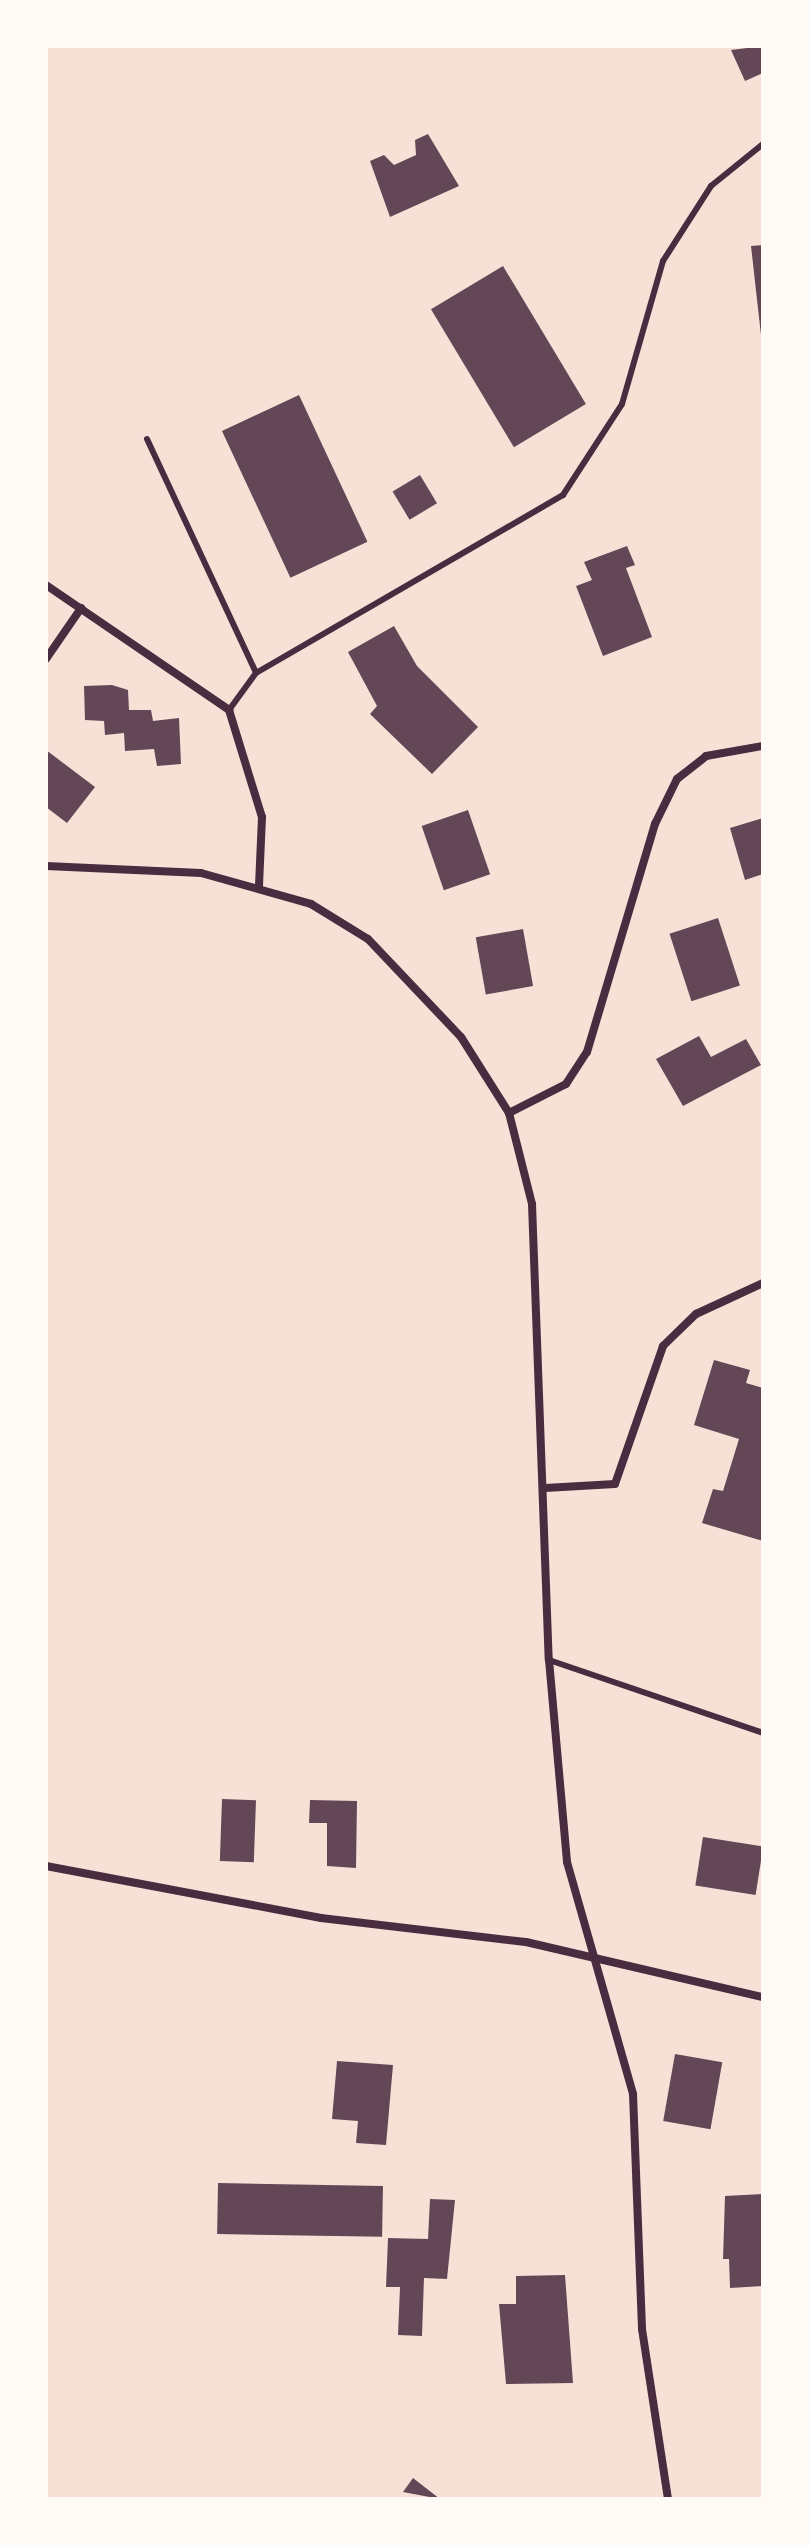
<!DOCTYPE html>
<style>
body{margin:0}
#map{position:relative;width:809px;height:2545px;overflow:hidden;background:#f7e1d7;font-family:"Roboto Condensed",sans-serif}
div>[style]{position:absolute}
.building>*{inset:0;background:#644757;transform-origin:0 0}
.service>*{height:6px;margin:-3px;padding:0 3px;transform-origin:3px;border-radius:3px;background:#4a2c40}
.minor>*{height:8px;margin:-4px;padding:0 4px;transform-origin:4px;border-radius:4px;background:#4a2c40}
span{translate:-50% -50%;white-space:nowrap;text-align:center;line-height:1.15;-webkit-text-stroke:8px #fffaf5;paint-order:stroke}
.frame{position:absolute;inset:0;border:48px solid #fffaf5;pointer-events:none}
</style>
<div id="map">
<div class="building">
<i style="clip-path:polygon(763px 46px,763px 73px,745px 81px,731px 50px)"></i>
<i style="clip-path:polygon(428px 134px,459px 186px,390px 217px,370px 161px,384px 155px,394px 165px,416px 155px,415px 140px)"></i>
<i style="clip-path:polygon(763px 245px,763px 335px,761px 335px,751px 246px)"></i>
<i style="left:503px;top:266px;width:161px;height:84px;rotate:59deg"></i>
<i style="left:299px;top:395px;width:162px;height:85px;rotate:65deg"></i>
<i style="left:420px;top:475px;width:33px;height:32px;rotate:59deg"></i>
<i style="clip-path:polygon(627px 546px,635px 565px,626px 568px,652px 637px,603px 656px,576px 586px,592px 580px,584px 562px)"></i>
<i style="clip-path:polygon(394px 626px,417px 666px,478px 727px,432px 774px,370px 714px,377px 706px,348px 652px)"></i>
<i style="clip-path:polygon(112px 685px,128px 690px,129px 710px,151px 710px,153px 721px,179px 718px,181px 764px,157px 766px,154px 749px,125px 751px,124px 733px,105px 735px,104px 721px,85px 720px,84px 686px)"></i>
<i style="clip-path:polygon(46px 750px,95px 787px,67px 823px,46px 807px)"></i>
<i style="left:468px;top:810px;width:68px;height:49px;rotate:71deg"></i>
<i style="clip-path:polygon(763px 818px,763px 874px,745px 880px,730px 828px)"></i>
<i style="left:718px;top:918px;width:71px;height:51px;rotate:72deg"></i>
<i style="left:523px;top:929px;width:58px;height:48px;rotate:80deg"></i>
<i style="clip-path:polygon(699px 1036px,711px 1057px,746px 1039px,761px 1065px,683px 1106px,656px 1059px)"></i>
<i style="clip-path:polygon(714px 1360px,750px 1370px,746px 1383px,763px 1388px,763px 1541px,702px 1523px,713px 1489px,723px 1491px,739px 1439px,694px 1425px)"></i>
<i style="left:222px;top:1799px;width:34px;height:62px;rotate:2deg"></i>
<i style="clip-path:polygon(310px 1800px,357px 1801px,356px 1868px,327px 1866px,327px 1823px,309px 1823px)"></i>
<i style="left:703px;top:1837px;width:61px;height:49px;rotate:9deg"></i>
<i style="left:675px;top:2054px;width:48px;height:68px;rotate:10deg"></i>
<i style="clip-path:polygon(337px 2061px,393px 2065px,386px 2145px,356px 2143px,358px 2121px,332px 2119px)"></i>
<i style="left:218px;top:2183px;width:165px;height:51px;rotate:1deg"></i>
<i style="clip-path:polygon(763px 2194px,763px 2286px,730px 2288px,729px 2259px,723px 2259px,725px 2196px)"></i>
<i style="clip-path:polygon(430px 2199px,455px 2200px,447px 2279px,424px 2278px,422px 2336px,398px 2335px,400px 2287px,386px 2287px,388px 2238px,428px 2239px)"></i>
<i style="clip-path:polygon(565px 2275px,573px 2383px,506px 2384px,499px 2304px,516px 2304px,516px 2276px)"></i>
<i style="clip-path:polygon(413px 2478px,440px 2499px,403px 2492px)"></i>
</div>
<div class="service">
<i style="left:147px;top:439px;width:258px;rotate:65deg"></i>
<i style="left:229px;top:710px;width:46px;rotate:-53.9deg"></i>
<i style="left:256px;top:673px;width:355px;rotate:-30.1deg"></i>
<i style="left:563px;top:495px;width:108px;rotate:-57deg"></i>
<i style="left:622px;top:404px;width:149px;rotate:-74deg"></i>
<i style="left:663px;top:261px;width:89px;rotate:-57.4deg"></i>
<i style="left:711px;top:186px;width:67px;rotate:-38.9deg"></i>
<i style="left:549px;top:1660px;width:226px;rotate:18.8deg"></i>
</div>
<div class="minor">
<i style="left:46px;top:585px;width:222px;rotate:34.3deg"></i>
<i style="left:229px;top:710px;width:112px;rotate:72.9deg"></i>
<i style="left:262px;top:817px;width:69px;rotate:92.5deg"></i>
<i style="left:46px;top:659px;width:62px;rotate:-55.5deg"></i>
<i style="left:46px;top:866px;width:155px;rotate:2.6deg"></i>
<i style="left:201px;top:873px;width:114px;rotate:15.7deg"></i>
<i style="left:311px;top:904px;width:67px;rotate:31.6deg"></i>
<i style="left:368px;top:939px;width:135px;rotate:46.5deg"></i>
<i style="left:461px;top:1037px;width:90px;rotate:57.7deg"></i>
<i style="left:509px;top:1113px;width:94px;rotate:75.8deg"></i>
<i style="left:532px;top:1204px;width:456px;rotate:87.9deg"></i>
<i style="left:549px;top:1660px;width:203px;rotate:84.9deg"></i>
<i style="left:567px;top:1862px;width:241px;rotate:74.1deg"></i>
<i style="left:633px;top:2094px;width:235px;rotate:87.8deg"></i>
<i style="left:642px;top:2329px;width:172px;rotate:81.3deg"></i>
<i style="left:509px;top:1113px;width:64px;rotate:-27deg"></i>
<i style="left:566px;top:1084px;width:38px;rotate:-57deg"></i>
<i style="left:587px;top:1052px;width:238px;rotate:-73.4deg"></i>
<i style="left:655px;top:824px;width:50px;rotate:-63.9deg"></i>
<i style="left:677px;top:779px;width:37px;rotate:-38deg"></i>
<i style="left:706px;top:756px;width:58px;rotate:-10deg"></i>
<i style="left:545px;top:1488px;width:70px;rotate:-3.3deg"></i>
<i style="left:615px;top:1484px;width:146px;rotate:-70.8deg"></i>
<i style="left:663px;top:1346px;width:46px;rotate:-44.1deg"></i>
<i style="left:696px;top:1314px;width:74px;rotate:-24.8deg"></i>
<i style="left:46px;top:1866px;width:280px;rotate:10.7deg"></i>
<i style="left:321px;top:1918px;width:206px;rotate:6.7deg"></i>
<i style="left:526px;top:1942px;width:243px;rotate:13.1deg"></i>
</div>
<div class="frame"></div>
</div>
